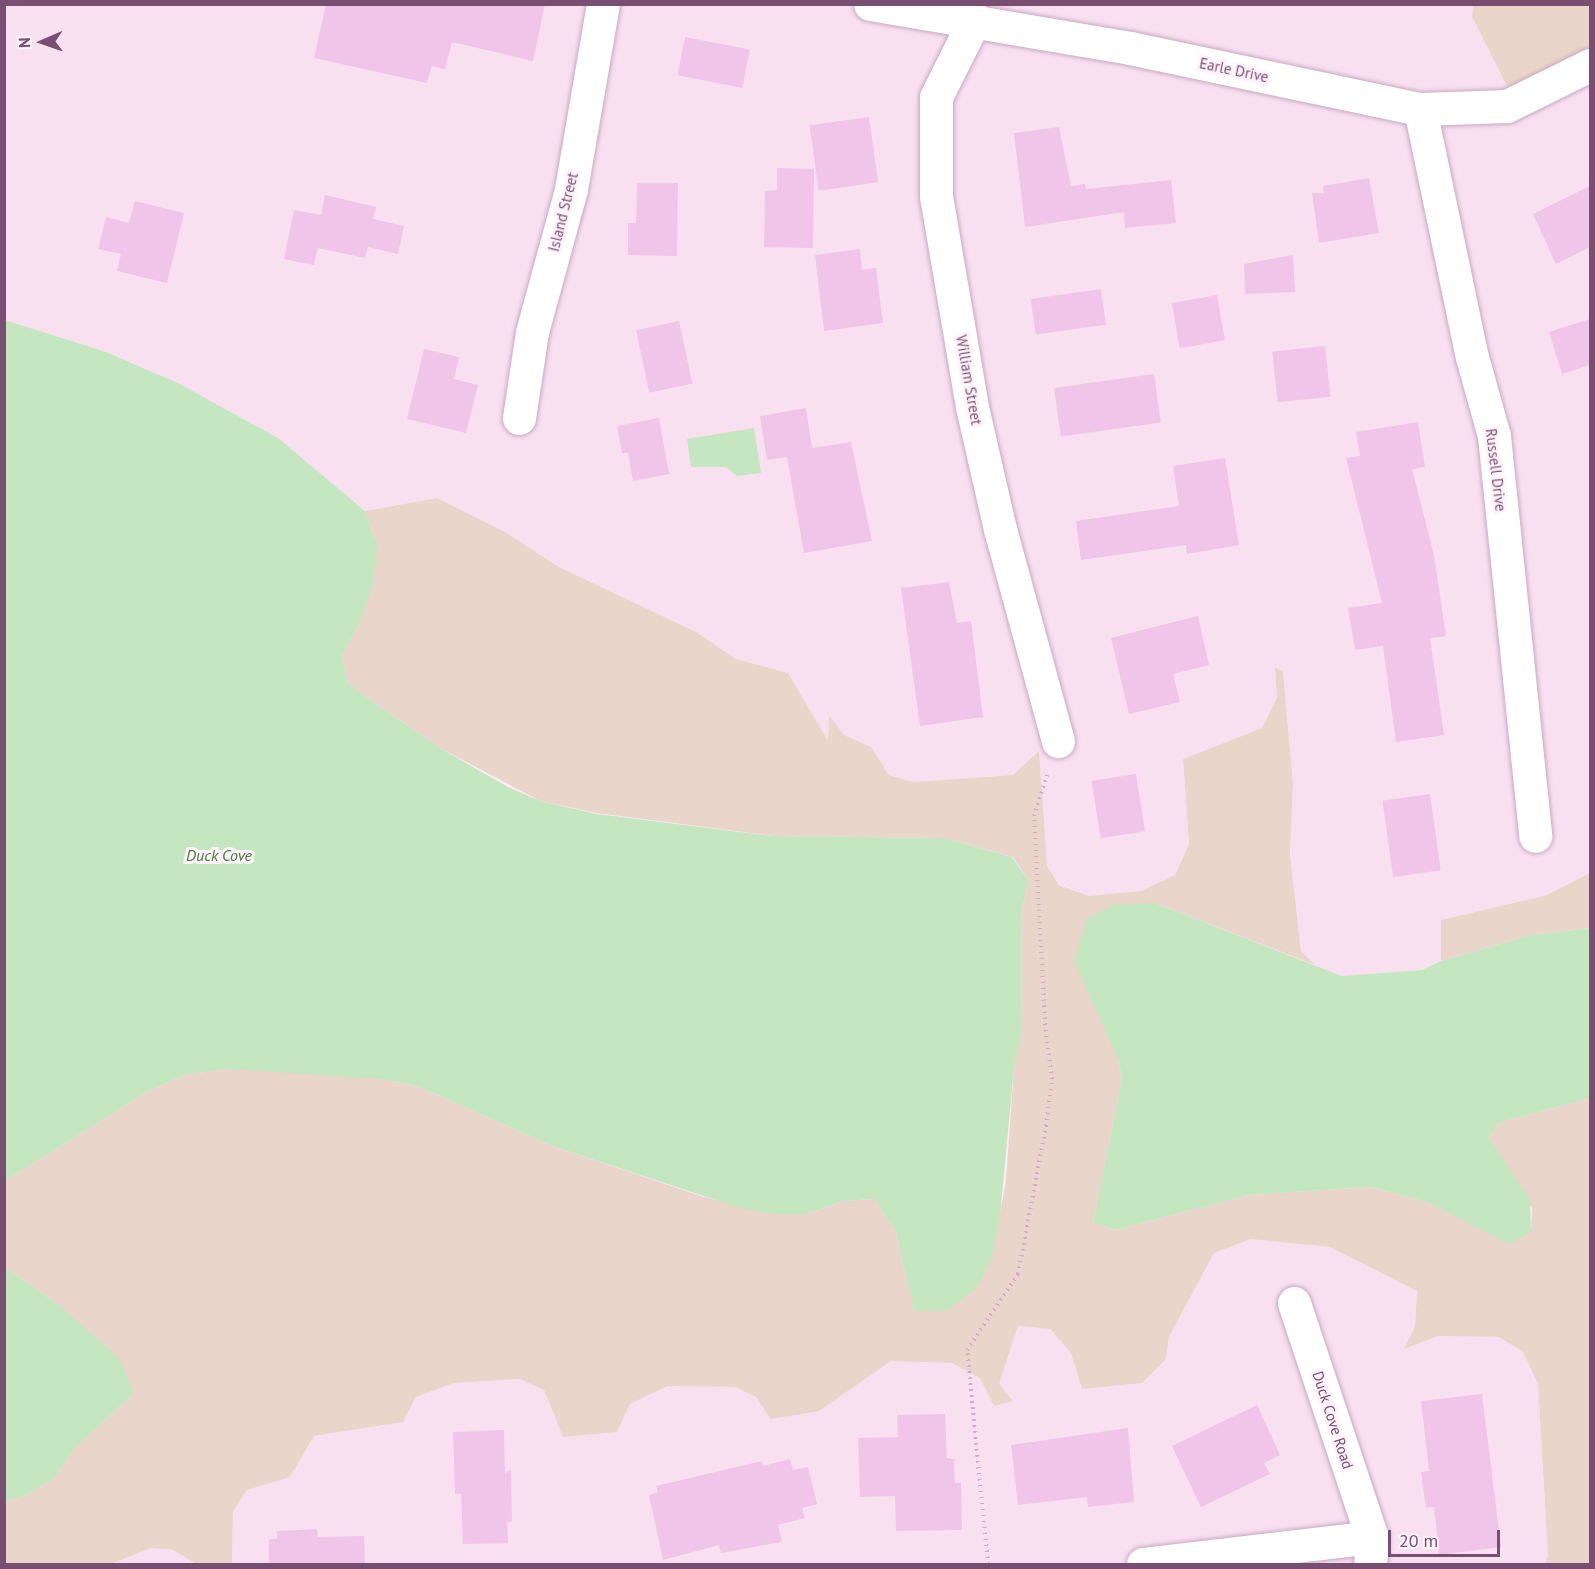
<!DOCTYPE html>
<style>
body{margin:0}
#map{position:relative;width:1595px;height:1569px;overflow:hidden;background:#fcecf6;font-family:"PT Sans",sans-serif}
div>[style]{position:absolute}
.residential>*{inset:0;background:#f9e0f1}
.green>*{inset:0;background:#ead5ca}
.water>*{inset:0;background:#c4e6c0}
.building>*{inset:0;background:#f1c4ea;transform-origin:0 0}
.path>*{height:4px;margin-top:-2px;transform-origin:0;background:repeating-linear-gradient(90deg,#d7a6d0 0 1.5px,transparent 0 6px)}
.roads{filter:drop-shadow(0 0 2px #c8a9c2) drop-shadow(0 0 2px #c8a9c2)}
.minor>*{height:33px;margin:-16.5px;padding:0 16.5px;transform-origin:16.5px;border-radius:16.5px;background:#fff}
span{translate:-50% -50%;white-space:nowrap;text-align:center;line-height:1.15;-webkit-text-stroke:6px #fff3fa;paint-order:stroke}
.street-label{font-size:15px;color:#784e73}
.water-label{font-size:16px;color:#467c42;font-style:italic}
.frame{position:absolute;inset:0;border:6px solid #784e73;pointer-events:none}
.north{position:absolute;left:12px;top:12px;width:60px;height:60px;-webkit-text-stroke:4px #fff3fa;paint-order:stroke;rotate:268deg;font-size:16px;font-weight:700;line-height:24px;text-align:center;color:#784e73}
.north::after{content:'';display:block;margin:auto;width:21px;height:27px;background:#784e73;clip-path:polygon(50% 0,100% 100%,50% 72%,0 100%)}
.scale{position:absolute;left:1388px;top:1530px;width:112px;height:27px;box-sizing:border-box;border:3px solid #784e73;border-top:0;padding-left:8px;font-size:18px;line-height:21px;white-space:nowrap;color:#784e73;-webkit-text-stroke:4px #fff3fa;paint-order:stroke}
</style>
<div id="map">
<div class="residential">
<i style="clip-path:polygon(5px 5px,1473px 5px,1472px 17px,1510px 92px,1590px 63px,1590px 873px,1547px 895px,1441px 920px,1444px 949px,1440px 963px,1422px 970px,1342px 976px,1315px 965px,1301px 951px,1290px 854px,1293px 783px,1283px 673px,1275px 668px,1277px 698px,1262px 728px,1183px 759px,1189px 844px,1175px 875px,1142px 891px,1089px 896px,1059px 884px,1046px 866px,1039px 751px,1013px 775px,913px 782px,889px 775px,871px 747px,844px 735px,829px 716px,828px 742px,788px 673px,736px 659px,696px 632px,559px 567px,505px 532px,437px 498px,365px 511px,278px 438px,180px 384px,106px 352px,5px 320px)"></i>
<i style="clip-path:polygon(1251px 1239px,1330px 1247px,1417px 1291px,1415px 1326px,1405px 1348px,1438px 1336px,1500px 1337px,1523px 1352px,1538px 1384px,1548px 1556px,1545px 1564px,232px 1564px,233px 1512px,247px 1490px,290px 1477px,314px 1436px,403px 1422px,416px 1397px,454px 1383px,520px 1379px,544px 1390px,563px 1437px,617px 1432px,630px 1404px,668px 1386px,735px 1387px,756px 1397px,818px 1411px,891px 1361px,952px 1363px,999px 1384px,1018px 1326px,1050px 1329px,1071px 1353px,1082px 1389px,1166px 1359px,1169px 1337px,1214px 1253px)"></i>
<i style="clip-path:polygon(151px 1548px,173px 1550px,196px 1564px,111px 1564px)"></i>
</div>
<div class="green">
<i style="clip-path:polygon(1473px 5px,1590px 5px,1590px 63px,1510px 92px,1472px 17px)"></i>
<i style="clip-path:polygon(437px 498px,505px 532px,559px 567px,696px 632px,736px 659px,788px 673px,828px 741px,829px 715px,844px 735px,871px 747px,889px 775px,913px 782px,1013px 775px,1039px 751px,1047px 866px,1059px 885px,1089px 896px,1141px 891px,1175px 875px,1189px 844px,1183px 759px,1262px 728px,1277px 698px,1275px 667px,1283px 672px,1293px 783px,1290px 854px,1301px 951px,1315px 965px,1155px 903px,1118px 1059px,1122px 1079px,1093px 1223px,1116px 1230px,1249px 1195px,1371px 1187px,1427px 1202px,1510px 1243px,1531px 1231px,1532px 1208px,1489px 1138px,1498px 1123px,1590px 1098px,1590px 1564px,1545px 1564px,1548px 1556px,1538px 1384px,1523px 1352px,1499px 1337px,1438px 1336px,1404px 1349px,1415px 1326px,1417px 1291px,1330px 1247px,1251px 1239px,1214px 1253px,1169px 1337px,1166px 1359px,1142px 1383px,1082px 1389px,1071px 1353px,1050px 1329px,1018px 1326px,999px 1384px,1013px 1401px,994px 1406px,980px 1378px,952px 1363px,891px 1361px,819px 1411px,771px 1419px,756px 1397px,735px 1387px,668px 1386px,630px 1404px,617px 1432px,563px 1437px,544px 1390px,520px 1379px,454px 1383px,416px 1397px,403px 1422px,314px 1436px,290px 1477px,247px 1490px,233px 1512px,232px 1564px,196px 1564px,173px 1550px,151px 1548px,111px 1564px,5px 1564px,4px 1501px,25px 1496px,54px 1478px,75px 1448px,134px 1393px,60px 1306px,5px 1267px,5px 1181px,147px 1092px,183px 1075px,227px 1069px,270px 1070px,381px 1079px,417px 1086px,555px 1147px,704px 1197px,772px 1214px,807px 1214px,843px 1201px,874px 1199px,896px 1232px,914px 1311px,992px 1258px,1006px 1180px,1014px 1068px,1022px 1030px,1021px 916px,1028px 880px,1013px 857px,944px 838px,773px 836px,597px 813px,540px 801px,440px 748px,348px 684px,342px 655px,360px 622px,378px 547px,365px 511px)"></i>
<i style="clip-path:polygon(1590px 873px,1590px 928px,1531px 935px,1441px 961px,1441px 920px,1547px 895px)"></i>
</div>
<div class="water">
<i style="clip-path:polygon(5px 320px,106px 352px,180px 384px,278px 438px,365px 511px,378px 547px,372px 587px,360px 622px,342px 655px,348px 684px,440px 748px,508px 787px,540px 801px,597px 814px,773px 836px,944px 838px,1012px 857px,1028px 880px,1021px 916px,1022px 1031px,1014px 1068px,1000px 1216px,992px 1258px,975px 1290px,945px 1311px,914px 1311px,896px 1232px,874px 1199px,843px 1201px,807px 1214px,772px 1214px,737px 1207px,555px 1147px,417px 1086px,381px 1079px,227px 1069px,183px 1075px,147px 1092px,5px 1181px)"></i>
<i style="clip-path:polygon(754px 428px,761px 473px,737px 476px,726px 467px,691px 467px,687px 439px)"></i>
<i style="clip-path:polygon(1155px 903px,1342px 976px,1422px 970px,1441px 961px,1531px 935px,1590px 928px,1590px 1098px,1498px 1123px,1489px 1138px,1530px 1199px,1531px 1232px,1510px 1244px,1427px 1202px,1371px 1187px,1249px 1195px,1116px 1230px,1093px 1223px,1122px 1079px,1118px 1059px,1074px 961px,1087px 919px,1112px 905px)"></i>
<i style="clip-path:polygon(5px 1267px,60px 1306px,119px 1358px,134px 1393px,75px 1448px,54px 1478px,25px 1496px,5px 1501px)"></i>
</div>
<div class="building">
<i style="clip-path:polygon(326px 4px,545px 4px,533px 61px,452px 42px,445px 69px,432px 66px,427px 83px,314px 58px)"></i>
<i style="left:685px;top:37px;width:66px;height:39px;rotate:11deg"></i>
<i style="left:869px;top:117px;width:66px;height:60px;rotate:82deg"></i>
<i style="clip-path:polygon(1059px 127px,1071px 186px,1085px 184px,1086px 189px,1171px 180px,1176px 223px,1125px 228px,1124px 212px,1025px 227px,1014px 133px)"></i>
<i style="clip-path:polygon(777px 168px,814px 169px,813px 248px,764px 247px,765px 191px,777px 190px)"></i>
<i style="clip-path:polygon(1369px 178px,1379px 233px,1319px 243px,1312px 193px,1324px 193px,1323px 186px)"></i>
<i style="clip-path:polygon(637px 183px,678px 183px,677px 256px,628px 255px,628px 223px,636px 223px)"></i>
<i style="clip-path:polygon(1590px 186px,1590px 247px,1556px 264px,1533px 214px)"></i>
<i style="clip-path:polygon(325px 195px,376px 207px,373px 219px,404px 226px,398px 254px,368px 247px,365px 258px,318px 248px,314px 265px,284px 259px,294px 210px,321px 215px)"></i>
<i style="clip-path:polygon(135px 201px,184px 213px,167px 283px,117px 271px,121px 254px,98px 249px,106px 217px,129px 223px)"></i>
<i style="clip-path:polygon(860px 249px,862px 270px,876px 268px,883px 323px,824px 331px,815px 255px)"></i>
<i style="clip-path:polygon(1293px 255px,1295px 292px,1245px 294px,1244px 264px)"></i>
<i style="left:1101px;top:289px;width:36px;height:71px;rotate:82deg"></i>
<i style="left:1217px;top:295px;width:46px;height:46px;rotate:80deg"></i>
<i style="clip-path:polygon(1590px 319px,1590px 365px,1562px 374px,1549px 332px)"></i>
<i style="left:679px;top:321px;width:64px;height:44px;rotate:78deg"></i>
<i style="left:1325px;top:346px;width:51px;height:53px;rotate:84deg"></i>
<i style="clip-path:polygon(424px 349px,459px 357px,454px 379px,478px 385px,466px 433px,407px 419px)"></i>
<i style="left:1154px;top:374px;width:49px;height:101px;rotate:82deg"></i>
<i style="clip-path:polygon(806px 408px,812px 448px,851px 442px,872px 541px,804px 553px,787px 457px,767px 460px,760px 416px)"></i>
<i style="clip-path:polygon(659px 418px,669px 474px,633px 481px,628px 453px,622px 453px,617px 426px)"></i>
<i style="clip-path:polygon(1418px 422px,1425px 467px,1412px 469px,1434px 555px,1446px 636px,1430px 638px,1444px 735px,1396px 742px,1383px 646px,1355px 650px,1348px 608px,1382px 603px,1346px 458px,1360px 456px,1356px 432px)"></i>
<i style="clip-path:polygon(1225px 458px,1239px 545px,1187px 554px,1186px 545px,1081px 560px,1076px 521px,1179px 506px,1173px 466px)"></i>
<i style="clip-path:polygon(949px 582px,957px 623px,971px 621px,983px 717px,920px 726px,901px 588px)"></i>
<i style="clip-path:polygon(1198px 616px,1209px 665px,1173px 674px,1180px 702px,1129px 714px,1111px 638px)"></i>
<i style="left:1136px;top:774px;width:58px;height:45px;rotate:81deg"></i>
<i style="left:1430px;top:794px;width:77px;height:48px;rotate:82deg"></i>
<i style="clip-path:polygon(1482px 1394px,1501px 1547px,1439px 1555px,1434px 1507px,1426px 1508px,1421px 1472px,1429px 1471px,1421px 1401px)"></i>
<i style="clip-path:polygon(1257px 1405px,1280px 1455px,1264px 1463px,1270px 1474px,1201px 1507px,1172px 1446px)"></i>
<i style="clip-path:polygon(945px 1414px,947px 1458px,954px 1459px,955px 1483px,961px 1483px,962px 1530px,896px 1531px,895px 1496px,860px 1497px,858px 1438px,898px 1437px,897px 1415px)"></i>
<i style="clip-path:polygon(1128px 1428px,1134px 1502px,1088px 1507px,1087px 1497px,1018px 1505px,1011px 1445px)"></i>
<i style="clip-path:polygon(504px 1430px,505px 1473px,511px 1470px,512px 1521px,507px 1522px,508px 1543px,463px 1544px,461px 1494px,455px 1494px,453px 1432px)"></i>
<i style="clip-path:polygon(790px 1459px,793px 1470px,808px 1467px,817px 1504px,802px 1508px,805px 1518px,778px 1525px,782px 1542px,721px 1553px,719px 1545px,663px 1560px,649px 1495px,658px 1492px,656px 1486px,762px 1461px,763px 1466px)"></i>
<i style="clip-path:polygon(317px 1529px,318px 1537px,364px 1536px,365px 1564px,269px 1564px,269px 1539px,277px 1539px,277px 1531px)"></i>
</div>
<div class="path">
<i style="left:988px;top:1564px;width:215px;rotate:-95.6deg"></i>
<i style="left:967px;top:1350px;width:92px;rotate:-56.1deg"></i>
<i style="left:1018px;top:1274px;width:151px;rotate:-79.3deg"></i>
<i style="left:1046px;top:1126px;width:47px;rotate:-82.7deg"></i>
<i style="left:1052px;top:1079px;width:54px;rotate:-97.4deg"></i>
<i style="left:1045px;top:1025px;width:209px;rotate:-93deg"></i>
<i style="left:1034px;top:816px;width:43px;rotate:-72.4deg"></i>
</div>
<div class="roads">
<div class="minor">
<i style="left:870px;top:4px;width:264px;rotate:9.6deg"></i>
<i style="left:1130px;top:48px;width:296px;rotate:11.9deg"></i>
<i style="left:1420px;top:109px;width:87px;rotate:-2deg"></i>
<i style="left:1507px;top:106px;width:93px;rotate:-26.3deg"></i>
<i style="left:975px;top:19px;width:87px;rotate:116.6deg"></i>
<i style="left:936px;top:97px;width:99px;rotate:90deg"></i>
<i style="left:936px;top:196px;width:214px;rotate:80.3deg"></i>
<i style="left:972px;top:407px;width:125px;rotate:77.1deg"></i>
<i style="left:1000px;top:529px;width:220px;rotate:74.7deg"></i>
<i style="left:1420px;top:109px;width:253px;rotate:78.2deg"></i>
<i style="left:1472px;top:357px;width:82px;rotate:74.4deg"></i>
<i style="left:1494px;top:436px;width:402px;rotate:84.1deg"></i>
<i style="left:519px;top:418px;width:87px;rotate:-81.4deg"></i>
<i style="left:532px;top:332px;width:148px;rotate:-74.7deg"></i>
<i style="left:571px;top:189px;width:188px;rotate:-80.2deg"></i>
<i style="left:1294px;top:1303px;width:247px;rotate:71.6deg"></i>
<i style="left:1372px;top:1537px;width:27px;rotate:94deg"></i>
<i style="left:1143px;top:1564px;width:231px;rotate:-6.7deg"></i>
</div>
</div>
<div class="street-label">
<span style="left:1234px;top:70px;rotate:12deg">Earle Drive</span>
<span style="left:563px;top:212px;rotate:-76deg">Island Street</span>
<span style="left:969px;top:380px;rotate:80deg">William Street</span>
<span style="left:1496px;top:470px;rotate:83deg">Russell Drive</span>
<span style="left:1333px;top:1420px;rotate:72deg">Duck Cove Road</span>
</div>
<div class="water-label">
<span style="left:219px;top:855px">Duck Cove</span>
</div>
<div class="frame"></div>
<div class="north">N</div>
<div class="scale">20 m</div>
</div>
